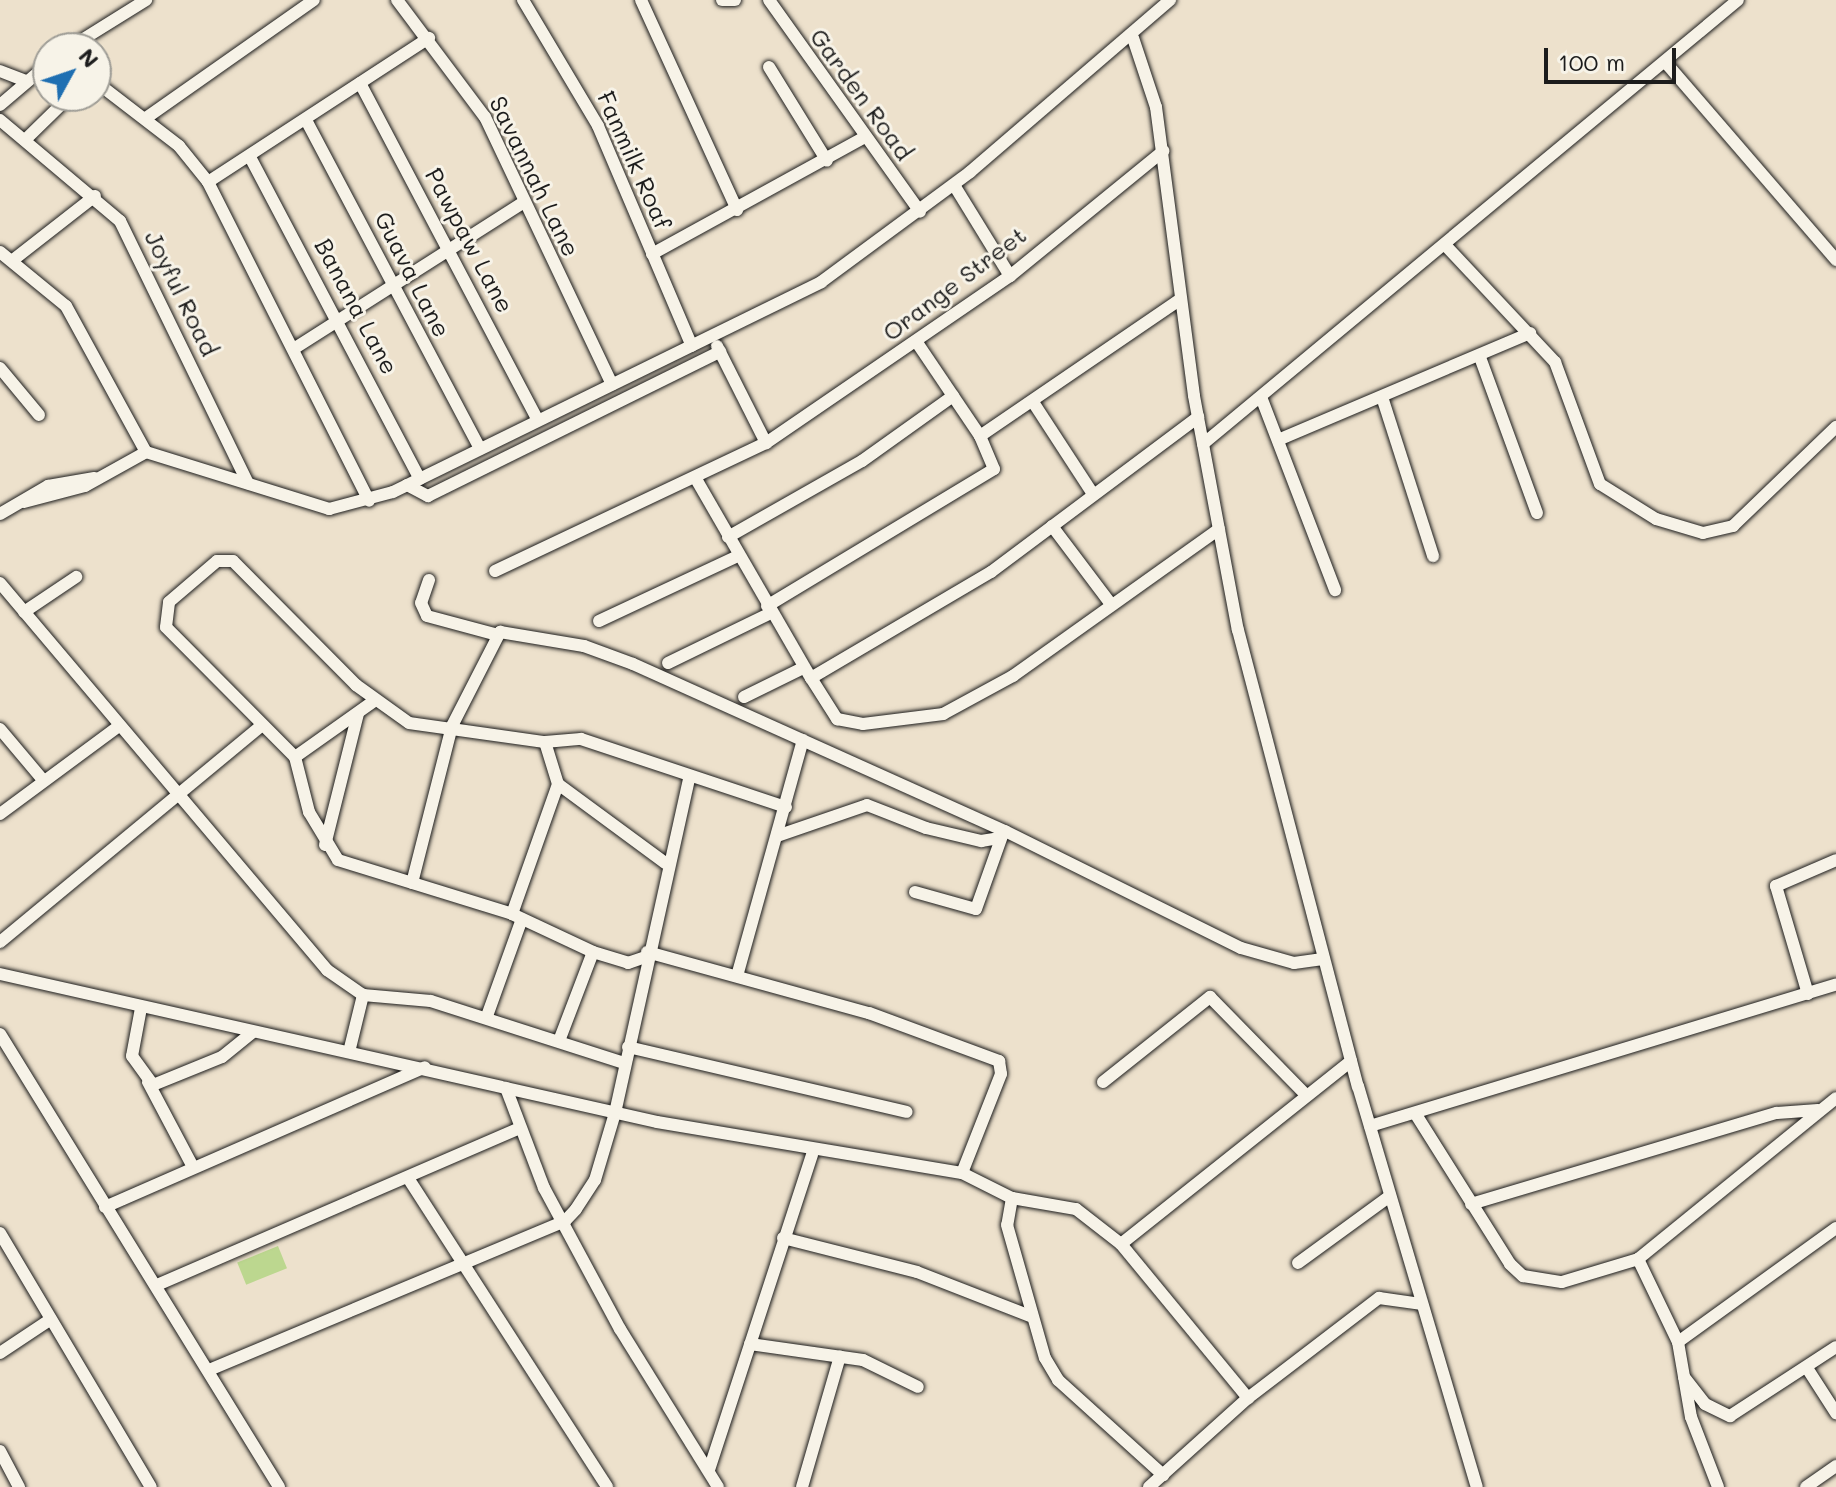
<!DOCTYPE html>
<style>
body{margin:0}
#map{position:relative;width:1836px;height:1487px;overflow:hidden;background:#ede1cc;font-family:Mali,sans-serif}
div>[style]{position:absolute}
.green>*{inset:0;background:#bcd78f;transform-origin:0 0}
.roads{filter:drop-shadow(0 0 2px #1c1c1c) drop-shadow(0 0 2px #1c1c1c)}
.minor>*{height:12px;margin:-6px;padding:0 6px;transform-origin:6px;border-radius:6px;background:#f7f3e8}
span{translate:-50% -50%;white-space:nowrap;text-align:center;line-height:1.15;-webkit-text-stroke:6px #f7f3e8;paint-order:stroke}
.street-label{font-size:24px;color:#1c1c1c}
.north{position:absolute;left:32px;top:32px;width:80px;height:80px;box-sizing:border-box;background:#f7f3e8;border:2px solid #9f9d96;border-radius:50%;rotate:50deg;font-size:22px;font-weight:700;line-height:32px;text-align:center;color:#1c1c1c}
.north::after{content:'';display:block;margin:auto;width:28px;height:36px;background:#1f6fb2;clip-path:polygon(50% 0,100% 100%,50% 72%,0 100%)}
.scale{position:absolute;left:1544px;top:48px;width:132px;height:36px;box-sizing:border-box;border:4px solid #1c1c1c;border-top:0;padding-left:10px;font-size:24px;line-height:28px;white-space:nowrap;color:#1c1c1c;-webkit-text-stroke:6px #f7f3e8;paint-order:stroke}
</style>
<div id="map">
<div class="green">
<i style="left:278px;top:1246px;width:24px;height:44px;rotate:68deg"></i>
</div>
<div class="roads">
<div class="minor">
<i style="left:397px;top:0;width:146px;rotate:53.1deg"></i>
<i style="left:485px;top:117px;width:296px;rotate:64.6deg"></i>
<i style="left:523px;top:0;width:147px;rotate:59.2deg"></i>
<i style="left:598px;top:126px;width:239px;rotate:66.9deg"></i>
<i style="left:641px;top:0;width:231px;rotate:65.4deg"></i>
<i style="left:722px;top:0;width:13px"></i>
<i style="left:769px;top:0;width:260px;rotate:54.5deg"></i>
<i style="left:1133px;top:38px;width:73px;rotate:71.6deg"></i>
<i style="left:1156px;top:107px;width:291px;rotate:82.5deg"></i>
<i style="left:1194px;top:396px;width:238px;rotate:79.4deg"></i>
<i style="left:1238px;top:630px;width:472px;rotate:75.3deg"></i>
<i style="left:1358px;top:1086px;width:418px;rotate:73.5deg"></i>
<i style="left:69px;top:48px;width:91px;rotate:-31.9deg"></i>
<i style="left:1667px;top:64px;width:259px;rotate:49.2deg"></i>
<i style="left:769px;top:67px;width:110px;rotate:58.3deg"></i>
<i style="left:0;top:71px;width:28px;rotate:21deg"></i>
<i style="left:96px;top:82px;width:105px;rotate:37.6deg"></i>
<i style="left:179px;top:146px;width:46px;rotate:51.1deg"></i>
<i style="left:208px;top:182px;width:357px;rotate:63.2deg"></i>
<i style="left:360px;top:83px;width:381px;rotate:62.2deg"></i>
<i style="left:0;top:105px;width:63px;rotate:-40.5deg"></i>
<i style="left:146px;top:118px;width:205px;rotate:-35.1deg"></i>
<i style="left:0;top:120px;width:157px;rotate:40.1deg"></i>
<i style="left:120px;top:221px;width:292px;rotate:64deg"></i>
<i style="left:306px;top:120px;width:372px;rotate:62.1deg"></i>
<i style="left:25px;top:140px;width:63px;rotate:-44.4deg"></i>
<i style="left:250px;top:157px;width:364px;rotate:62.2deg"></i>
<i style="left:208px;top:182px;width:264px;rotate:-33.1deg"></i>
<i style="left:954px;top:185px;width:107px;rotate:58.4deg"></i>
<i style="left:1447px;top:247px;width:158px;rotate:46.8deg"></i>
<i style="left:1555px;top:362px;width:130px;rotate:69.8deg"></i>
<i style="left:1600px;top:484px;width:66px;rotate:32deg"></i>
<i style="left:1656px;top:519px;width:49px;rotate:16.6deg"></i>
<i style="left:1703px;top:533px;width:31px;rotate:-13deg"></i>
<i style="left:1733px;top:526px;width:143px;rotate:-43.9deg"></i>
<i style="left:0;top:252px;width:85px;rotate:39.3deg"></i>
<i style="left:66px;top:306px;width:166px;rotate:61.3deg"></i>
<i style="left:652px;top:254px;width:243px;rotate:-28.8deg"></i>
<i style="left:13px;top:260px;width:104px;rotate:-38deg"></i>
<i style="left:916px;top:341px;width:115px;rotate:56deg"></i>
<i style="left:717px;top:346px;width:109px;rotate:63.2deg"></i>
<i style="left:295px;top:348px;width:270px;rotate:-32.5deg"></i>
<i style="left:1481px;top:360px;width:163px;rotate:69.9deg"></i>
<i style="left:0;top:368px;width:61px;rotate:50.3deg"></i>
<i style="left:1261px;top:397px;width:207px;rotate:69deg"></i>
<i style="left:1383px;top:400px;width:164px;rotate:72.2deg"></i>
<i style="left:1033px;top:402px;width:110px;rotate:56.9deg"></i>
<i style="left:1278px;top:440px;width:274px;rotate:-23deg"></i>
<i style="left:1203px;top:444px;width:695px;rotate:-39.69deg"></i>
<i style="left:696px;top:479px;width:230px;rotate:60deg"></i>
<i style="left:811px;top:678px;width:209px;rotate:-30.5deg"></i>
<i style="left:991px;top:572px;width:259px;rotate:-36.8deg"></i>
<i style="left:407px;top:485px;width:24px;rotate:28deg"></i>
<i style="left:428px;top:496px;width:326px;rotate:-26.3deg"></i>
<i style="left:24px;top:502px;width:63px;rotate:-14.7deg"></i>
<i style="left:85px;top:486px;width:70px;rotate:-29.1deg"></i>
<i style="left:146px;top:452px;width:192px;rotate:17.3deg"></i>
<i style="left:329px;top:509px;width:66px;rotate:-14.9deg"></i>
<i style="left:393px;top:492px;width:477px;rotate:-26.1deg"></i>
<i style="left:821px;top:282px;width:185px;rotate:-36.4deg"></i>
<i style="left:970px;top:172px;width:264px;rotate:-40.7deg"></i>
<i style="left:0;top:514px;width:56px;rotate:-30.3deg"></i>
<i style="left:48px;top:486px;width:47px;rotate:-9.9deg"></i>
<i style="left:1052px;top:526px;width:96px;rotate:53deg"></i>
<i style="left:728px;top:537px;width:154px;rotate:-29.6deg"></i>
<i style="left:862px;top:461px;width:112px;rotate:-35.5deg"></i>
<i style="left:495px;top:571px;width:300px;rotate:-25.3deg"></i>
<i style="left:766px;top:443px;width:296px;rotate:-34.4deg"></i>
<i style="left:1010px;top:276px;width:198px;rotate:-39.2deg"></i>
<i style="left:429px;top:580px;width:24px;rotate:109deg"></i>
<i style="left:421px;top:603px;width:14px;rotate:65deg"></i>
<i style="left:427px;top:616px;width:69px;rotate:15deg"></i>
<i style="left:0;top:583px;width:507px;rotate:49.8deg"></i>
<i style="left:327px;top:970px;width:44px;rotate:34.8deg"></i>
<i style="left:363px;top:995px;width:68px;rotate:5deg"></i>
<i style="left:431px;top:1001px;width:200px;rotate:17.8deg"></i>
<i style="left:767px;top:606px;width:265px;rotate:-31.1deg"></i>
<i style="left:994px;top:469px;width:36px;rotate:-113deg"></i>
<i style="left:980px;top:436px;width:243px;rotate:-34.3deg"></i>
<i style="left:24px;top:612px;width:63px;rotate:-33.9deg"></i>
<i style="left:599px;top:621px;width:153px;rotate:-25.1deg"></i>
<i style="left:668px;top:663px;width:114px;rotate:-25.9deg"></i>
<i style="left:811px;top:678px;width:49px;rotate:57.6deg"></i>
<i style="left:837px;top:719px;width:26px;rotate:11deg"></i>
<i style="left:863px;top:724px;width:81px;rotate:-7.1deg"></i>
<i style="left:943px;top:714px;width:80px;rotate:-28.5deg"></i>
<i style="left:1013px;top:676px;width:253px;rotate:-35.5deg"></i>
<i style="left:744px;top:697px;width:64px;rotate:-26.2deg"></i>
<i style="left:374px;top:701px;width:97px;rotate:144.7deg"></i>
<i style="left:295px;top:757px;width:57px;rotate:75.7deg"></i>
<i style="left:309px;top:812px;width:56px;rotate:58.9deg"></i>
<i style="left:338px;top:860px;width:182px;rotate:17.2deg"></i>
<i style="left:512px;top:914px;width:89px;rotate:25.1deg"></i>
<i style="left:593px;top:952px;width:37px;rotate:17deg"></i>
<i style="left:628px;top:963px;width:18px;rotate:-19deg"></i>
<i style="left:0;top:729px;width:67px;rotate:49.9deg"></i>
<i style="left:295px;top:757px;width:183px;rotate:-134.8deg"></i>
<i style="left:166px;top:627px;width:25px;rotate:-83deg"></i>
<i style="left:169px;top:602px;width:63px;rotate:-40.5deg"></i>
<i style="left:217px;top:561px;width:16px"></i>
<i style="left:233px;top:561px;width:175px;rotate:45.2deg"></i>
<i style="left:356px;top:685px;width:65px;rotate:35.6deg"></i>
<i style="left:409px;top:723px;width:137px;rotate:8deg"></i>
<i style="left:545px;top:742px;width:36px;rotate:-5deg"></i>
<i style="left:581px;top:739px;width:216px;rotate:18.4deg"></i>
<i style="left:558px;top:784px;width:133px;rotate:36.4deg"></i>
<i style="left:0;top:814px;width:148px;rotate:-36.5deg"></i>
<i style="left:777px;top:836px;width:95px;rotate:-19deg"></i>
<i style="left:867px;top:805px;width:63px;rotate:21.3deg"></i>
<i style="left:926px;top:828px;width:57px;rotate:13.3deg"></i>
<i style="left:981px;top:841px;width:18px;rotate:-9deg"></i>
<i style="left:325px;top:845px;width:135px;rotate:-75.9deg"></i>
<i style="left:412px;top:883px;width:162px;rotate:-75.7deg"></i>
<i style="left:452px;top:726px;width:106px;rotate:-62.9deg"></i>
<i style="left:500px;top:632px;width:85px;rotate:9.5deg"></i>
<i style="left:584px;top:646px;width:52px;rotate:20.2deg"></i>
<i style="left:633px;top:664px;width:408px;rotate:24.2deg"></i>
<i style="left:1005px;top:831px;width:263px;rotate:26.4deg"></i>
<i style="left:1241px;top:948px;width:55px;rotate:15.8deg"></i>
<i style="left:1294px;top:963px;width:29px;rotate:-8deg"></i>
<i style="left:915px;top:892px;width:63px;rotate:15.6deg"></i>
<i style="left:976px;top:909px;width:81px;rotate:-70.4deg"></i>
<i style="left:512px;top:914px;width:138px;rotate:-70.5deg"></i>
<i style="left:558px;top:784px;width:44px;rotate:-107.2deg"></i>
<i style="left:0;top:942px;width:340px;rotate:-39.6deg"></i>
<i style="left:647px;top:952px;width:230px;rotate:15.4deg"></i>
<i style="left:869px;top:1013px;width:139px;rotate:20.3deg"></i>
<i style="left:999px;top:1061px;width:13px;rotate:81deg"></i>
<i style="left:1001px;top:1074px;width:106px;rotate:111.5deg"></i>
<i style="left:0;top:974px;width:673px;rotate:12.69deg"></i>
<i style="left:657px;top:1122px;width:309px;rotate:9.5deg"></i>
<i style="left:962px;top:1173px;width:56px;rotate:26.6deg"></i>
<i style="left:1012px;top:1198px;width:65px;rotate:9.8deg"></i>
<i style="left:1076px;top:1209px;width:57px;rotate:37.9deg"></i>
<i style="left:1121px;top:1244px;width:200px;rotate:50.5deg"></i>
<i style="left:737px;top:976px;width:245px;rotate:-74.4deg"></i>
<i style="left:1808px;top:994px;width:113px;rotate:-106.5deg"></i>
<i style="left:1776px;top:886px;width:65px;rotate:-23.4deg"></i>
<i style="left:141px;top:1008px;width:49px;rotate:100.6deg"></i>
<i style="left:132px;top:1056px;width:36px;rotate:54deg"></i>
<i style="left:153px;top:1085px;width:74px;rotate:-22.1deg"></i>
<i style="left:222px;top:1057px;width:40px;rotate:-39deg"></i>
<i style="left:487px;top:1016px;width:103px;rotate:-70.2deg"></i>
<i style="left:0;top:1034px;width:532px;rotate:58.37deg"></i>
<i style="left:559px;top:1041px;width:95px;rotate:-69.1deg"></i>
<i style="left:628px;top:1047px;width:286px;rotate:13.1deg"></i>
<i style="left:350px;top:1048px;width:55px;rotate:-76.2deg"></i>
<i style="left:148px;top:1082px;width:96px;rotate:62.1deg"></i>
<i style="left:1103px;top:1082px;width:137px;rotate:-38.5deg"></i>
<i style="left:1210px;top:997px;width:136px;rotate:45.6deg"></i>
<i style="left:506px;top:1088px;width:107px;rotate:69.2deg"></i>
<i style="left:544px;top:1188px;width:160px;rotate:61.7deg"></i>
<i style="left:620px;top:1329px;width:186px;rotate:58.2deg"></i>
<i style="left:1415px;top:1113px;width:178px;rotate:57.8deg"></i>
<i style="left:1510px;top:1264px;width:18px;rotate:43deg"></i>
<i style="left:1523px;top:1276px;width:39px;rotate:9deg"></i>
<i style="left:1562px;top:1282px;width:79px;rotate:-16.8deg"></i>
<i style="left:1638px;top:1259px;width:255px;rotate:-39.1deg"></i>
<i style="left:1370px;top:1126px;width:487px;rotate:-16.9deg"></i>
<i style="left:410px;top:1181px;width:364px;rotate:57.2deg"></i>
<i style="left:1012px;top:1198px;width:27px;rotate:100deg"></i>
<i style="left:1007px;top:1225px;width:138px;rotate:74.1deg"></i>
<i style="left:1045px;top:1358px;width:26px;rotate:59deg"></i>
<i style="left:1058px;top:1380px;width:142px;rotate:42.1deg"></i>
<i style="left:1471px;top:1204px;width:319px;rotate:-16.6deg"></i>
<i style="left:1777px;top:1113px;width:41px;rotate:-4.2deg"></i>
<i style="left:105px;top:1207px;width:349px;rotate:-23.6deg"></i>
<i style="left:0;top:1233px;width:295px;rotate:59.3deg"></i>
<i style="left:783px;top:1238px;width:138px;rotate:14.2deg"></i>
<i style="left:917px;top:1272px;width:121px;rotate:21.3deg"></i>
<i style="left:1121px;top:1244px;width:294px;rotate:-38.5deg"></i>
<i style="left:1638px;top:1259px;width:92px;rotate:64.3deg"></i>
<i style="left:1678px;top:1342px;width:76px;rotate:80.2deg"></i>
<i style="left:1691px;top:1417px;width:75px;rotate:68.9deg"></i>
<i style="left:1298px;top:1263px;width:114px;rotate:-36.1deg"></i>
<i style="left:157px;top:1285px;width:391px;rotate:-23.4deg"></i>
<i style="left:1678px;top:1342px;width:195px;rotate:-35.8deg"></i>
<i style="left:750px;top:1344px;width:114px;rotate:8.1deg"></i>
<i style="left:863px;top:1360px;width:61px;rotate:26.1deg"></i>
<i style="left:0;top:1353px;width:61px;rotate:-33.7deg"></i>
<i style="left:1807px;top:1368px;width:54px;rotate:57.2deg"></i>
<i style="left:209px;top:1370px;width:386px;rotate:-22.7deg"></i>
<i style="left:565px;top:1221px;width:16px;rotate:-47deg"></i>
<i style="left:576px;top:1209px;width:35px;rotate:-57deg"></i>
<i style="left:595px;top:1180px;width:70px;rotate:-73.4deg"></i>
<i style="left:615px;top:1113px;width:345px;rotate:-77.5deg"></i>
<i style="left:1684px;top:1377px;width:34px;rotate:52deg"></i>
<i style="left:1705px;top:1404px;width:28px;rotate:26deg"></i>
<i style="left:1730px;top:1416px;width:126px;rotate:-33.1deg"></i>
<i style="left:0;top:1451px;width:41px;rotate:62.2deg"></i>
<i style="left:709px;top:1470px;width:332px;rotate:-71.9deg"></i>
<i style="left:802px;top:1487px;width:136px;rotate:-73.8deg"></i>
<i style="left:1149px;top:1487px;width:133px;rotate:-42deg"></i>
<i style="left:1248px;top:1398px;width:165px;rotate:-37.4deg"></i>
<i style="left:1379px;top:1298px;width:42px;rotate:8.1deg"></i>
<i style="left:1806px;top:1487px;width:37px;rotate:-35deg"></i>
</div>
</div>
<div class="street-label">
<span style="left:862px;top:94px;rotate:54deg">Garden Road</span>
<span style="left:635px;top:160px;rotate:66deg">Fanmilk Roaf</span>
<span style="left:535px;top:176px;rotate:64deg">Savannah Lane</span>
<span style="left:470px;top:240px;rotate:62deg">Pawpaw Lane</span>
<span style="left:413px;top:274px;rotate:63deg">Guava Lane</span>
<span style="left:954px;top:283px;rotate:-37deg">Orange Street</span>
<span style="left:182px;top:293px;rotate:64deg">Joyful Road</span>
<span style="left:357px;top:306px;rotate:62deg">Banana Lane</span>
</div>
<div class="north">N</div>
<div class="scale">100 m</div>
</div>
